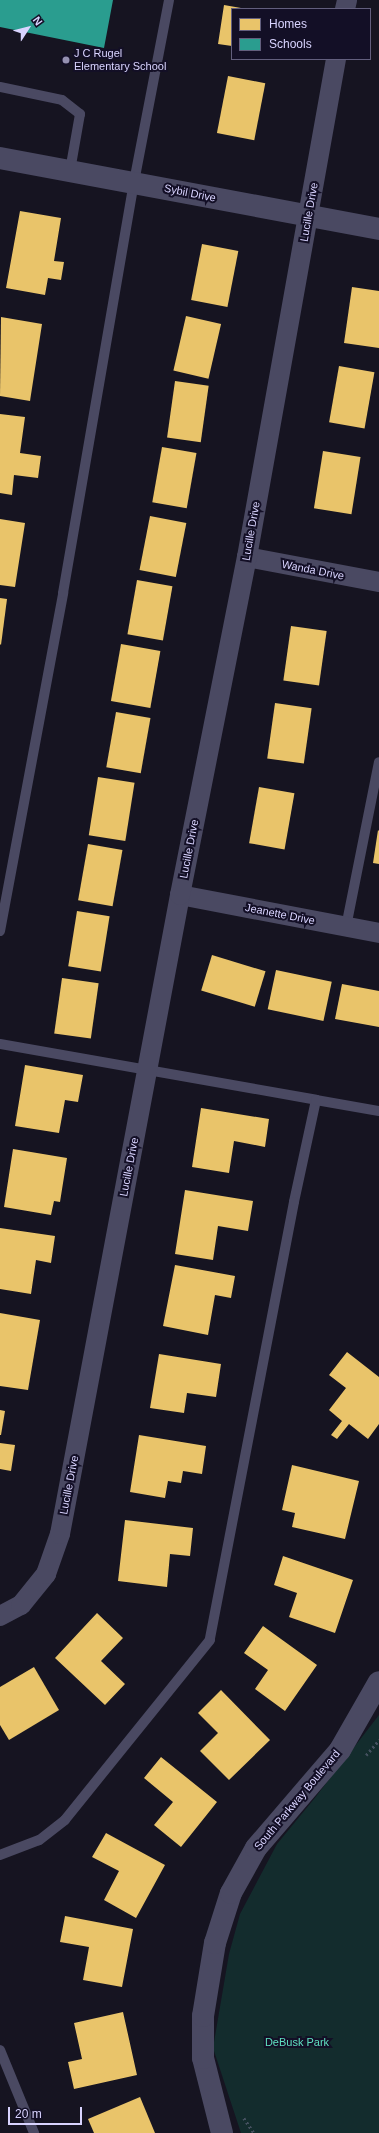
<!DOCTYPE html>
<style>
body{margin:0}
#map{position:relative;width:379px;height:2133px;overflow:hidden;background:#161421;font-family:Arial,sans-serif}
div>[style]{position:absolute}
.green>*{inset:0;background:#132c2d}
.homes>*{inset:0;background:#e9c46a;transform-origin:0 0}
.schools>*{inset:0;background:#2a9d8f}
.path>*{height:2.5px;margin-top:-1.25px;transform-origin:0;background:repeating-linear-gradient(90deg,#44505f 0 2px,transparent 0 5px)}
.service>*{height:10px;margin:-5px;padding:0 5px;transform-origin:5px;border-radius:5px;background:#4a4962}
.minor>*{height:20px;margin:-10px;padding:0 10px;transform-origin:10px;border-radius:10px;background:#4a4962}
.tertiary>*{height:22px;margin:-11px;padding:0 11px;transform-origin:11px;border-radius:11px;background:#4a4962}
.dots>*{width:11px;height:11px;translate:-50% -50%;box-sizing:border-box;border:2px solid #130f26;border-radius:50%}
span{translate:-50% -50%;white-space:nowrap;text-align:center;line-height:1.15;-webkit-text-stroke:4px #130f26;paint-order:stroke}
.poi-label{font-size:11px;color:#d9d4ff}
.left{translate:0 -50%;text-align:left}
.street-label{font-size:11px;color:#d9d4ff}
.park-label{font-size:11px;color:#5fe0c0}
.legend{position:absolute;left:231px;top:8px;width:140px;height:52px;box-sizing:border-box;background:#130f26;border:1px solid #625e7d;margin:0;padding:5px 7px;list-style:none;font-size:12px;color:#d9d4ff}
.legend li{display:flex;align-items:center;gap:8px;height:20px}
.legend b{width:20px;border:1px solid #625e7d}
.north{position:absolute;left:8px;top:8px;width:40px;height:40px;-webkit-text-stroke:3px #130f26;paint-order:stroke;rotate:54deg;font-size:11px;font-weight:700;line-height:16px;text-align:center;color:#d9d4ff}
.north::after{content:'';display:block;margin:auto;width:14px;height:18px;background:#d9d4ff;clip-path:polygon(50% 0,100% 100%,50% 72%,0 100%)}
.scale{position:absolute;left:8px;top:2107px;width:74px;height:18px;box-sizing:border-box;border:2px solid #d9d4ff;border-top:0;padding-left:5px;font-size:12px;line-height:14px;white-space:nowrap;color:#d9d4ff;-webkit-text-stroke:3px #130f26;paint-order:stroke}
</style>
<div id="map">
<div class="green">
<i style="clip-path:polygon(379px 1715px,379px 2133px,241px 2133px,213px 2048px,229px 1954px,240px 1914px,277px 1844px,314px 1799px)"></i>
</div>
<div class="homes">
<i style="clip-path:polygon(224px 5px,241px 8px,232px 9px,232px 46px,218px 44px)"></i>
<i style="left:228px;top:76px;width:38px;height:58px;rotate:11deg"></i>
<i style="clip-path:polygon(20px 211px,61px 218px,54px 261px,64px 262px,61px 280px,48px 278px,45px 295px,6px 288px)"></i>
<i style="left:202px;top:244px;width:37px;height:57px;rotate:11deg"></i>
<i style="clip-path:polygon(352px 287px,379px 291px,379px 348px,344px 343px)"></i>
<i style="left:186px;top:316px;width:36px;height:56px;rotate:13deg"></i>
<i style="clip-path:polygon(1px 317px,42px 324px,30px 401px,0 396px)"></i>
<i style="left:339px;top:366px;width:36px;height:57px;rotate:10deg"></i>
<i style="left:175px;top:381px;width:34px;height:57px;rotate:8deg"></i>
<i style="clip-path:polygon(0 414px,25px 417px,20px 453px,41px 456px,38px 478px,14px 475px,12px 495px,0 493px)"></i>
<i style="left:162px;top:447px;width:35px;height:56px;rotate:10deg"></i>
<i style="left:323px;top:451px;width:38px;height:58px;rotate:9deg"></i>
<i style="left:150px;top:516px;width:37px;height:55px;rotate:11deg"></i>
<i style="clip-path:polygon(0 519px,25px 523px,15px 587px,0 585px)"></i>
<i style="left:137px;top:580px;width:36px;height:55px;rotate:10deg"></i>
<i style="clip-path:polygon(0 598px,7px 599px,1px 645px,0 644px)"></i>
<i style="left:291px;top:626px;width:36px;height:55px;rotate:8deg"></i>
<i style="left:121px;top:644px;width:40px;height:58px;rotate:10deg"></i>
<i style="left:275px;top:703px;width:37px;height:56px;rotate:8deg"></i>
<i style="left:116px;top:712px;width:35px;height:56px;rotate:10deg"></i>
<i style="left:98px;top:777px;width:37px;height:59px;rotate:9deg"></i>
<i style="left:259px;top:787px;width:36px;height:57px;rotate:10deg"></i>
<i style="clip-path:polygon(378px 830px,379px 831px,379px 864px,373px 863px)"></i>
<i style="left:88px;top:844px;width:35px;height:57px;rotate:10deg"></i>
<i style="left:77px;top:911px;width:33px;height:56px;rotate:9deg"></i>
<i style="left:212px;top:955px;width:56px;height:37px;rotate:17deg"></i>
<i style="left:276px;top:970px;width:57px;height:40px;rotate:12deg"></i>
<i style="left:62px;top:978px;width:37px;height:56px;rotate:8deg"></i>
<i style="clip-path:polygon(342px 984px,379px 991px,379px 1027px,335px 1019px)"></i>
<i style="clip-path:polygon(25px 1065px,83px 1075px,78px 1102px,65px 1100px,59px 1133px,15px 1126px)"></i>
<i style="clip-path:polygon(201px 1108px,269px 1119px,265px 1147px,234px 1141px,229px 1173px,192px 1167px)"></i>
<i style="clip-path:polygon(13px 1149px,67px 1158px,60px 1202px,54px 1201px,51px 1215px,4px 1207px)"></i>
<i style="clip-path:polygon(185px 1190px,253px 1201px,248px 1231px,218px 1226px,213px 1260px,175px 1254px)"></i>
<i style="clip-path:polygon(0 1228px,55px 1236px,51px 1263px,36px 1260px,31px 1294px,0 1289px)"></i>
<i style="clip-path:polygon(175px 1265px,235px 1276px,231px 1298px,215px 1295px,208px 1335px,163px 1326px)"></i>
<i style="clip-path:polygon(0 1313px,40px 1320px,28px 1390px,0 1386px)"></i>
<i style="clip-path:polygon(347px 1352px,379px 1377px,379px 1424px,368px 1439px,349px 1424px,337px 1439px,331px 1435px,342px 1421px,329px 1410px,346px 1388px,329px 1375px)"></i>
<i style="clip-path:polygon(159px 1354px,221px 1364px,216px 1397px,187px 1393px,184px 1413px,150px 1408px)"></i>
<i style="clip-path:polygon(0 1410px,5px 1411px,1px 1435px,0 1435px)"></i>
<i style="clip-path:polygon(139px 1435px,206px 1446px,202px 1474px,183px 1471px,181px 1483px,168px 1481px,165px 1498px,130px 1492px)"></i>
<i style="clip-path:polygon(0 1443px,15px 1445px,11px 1471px,0 1469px)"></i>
<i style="clip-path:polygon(292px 1465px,359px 1481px,345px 1539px,292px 1527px,295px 1513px,282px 1510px)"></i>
<i style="clip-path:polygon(125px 1520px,193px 1528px,190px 1556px,170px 1554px,167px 1587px,118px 1581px)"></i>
<i style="clip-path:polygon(283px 1556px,353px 1580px,335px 1633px,289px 1617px,297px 1593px,274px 1585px)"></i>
<i style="clip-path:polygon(97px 1613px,123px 1638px,101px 1661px,125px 1684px,105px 1705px,55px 1658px)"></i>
<i style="clip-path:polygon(263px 1626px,317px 1665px,285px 1711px,255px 1689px,268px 1670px,244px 1653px)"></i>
<i style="clip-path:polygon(34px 1667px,59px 1710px,9px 1740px,0 1725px,0 1687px)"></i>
<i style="clip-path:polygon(221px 1690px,270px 1740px,229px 1780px,200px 1751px,218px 1733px,198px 1713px)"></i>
<i style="clip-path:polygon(161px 1757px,217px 1802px,181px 1847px,154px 1825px,173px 1802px,144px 1778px)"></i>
<i style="clip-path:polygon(106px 1833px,165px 1865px,136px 1918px,104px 1900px,119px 1871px,92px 1857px)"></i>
<i style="clip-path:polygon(65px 1916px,133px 1929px,122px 1987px,83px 1980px,89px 1947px,60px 1942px)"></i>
<i style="clip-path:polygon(123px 2012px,137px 2075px,74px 2089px,68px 2062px,82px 2059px,74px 2023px)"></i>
<i style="clip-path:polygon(140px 2097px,155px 2133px,94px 2133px,88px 2119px)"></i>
</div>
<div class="schools">
<i style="clip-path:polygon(0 0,113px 0,104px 48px,0 27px)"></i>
</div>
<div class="path">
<i style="left:366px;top:1755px;width:20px;rotate:-49deg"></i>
<i style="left:244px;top:2118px;width:18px;rotate:56deg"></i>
</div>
<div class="service">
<i style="left:0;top:87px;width:63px;rotate:11.8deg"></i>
<i style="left:62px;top:100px;width:23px;rotate:38deg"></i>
<i style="left:80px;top:114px;width:58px;rotate:100deg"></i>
<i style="left:346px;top:927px;width:168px;rotate:-78.7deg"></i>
<i style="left:0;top:931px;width:344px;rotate:-79.4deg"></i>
<i style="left:63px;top:593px;width:417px;rotate:-80.2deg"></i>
<i style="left:134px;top:182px;width:185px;rotate:-79.1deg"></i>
<i style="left:0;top:1044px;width:321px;rotate:10deg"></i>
<i style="left:316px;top:1100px;width:104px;rotate:102.2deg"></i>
<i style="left:294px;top:1202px;width:446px;rotate:100.9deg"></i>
<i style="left:210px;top:1640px;width:231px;rotate:128.9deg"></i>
<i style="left:65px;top:1820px;width:33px;rotate:142deg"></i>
<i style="left:39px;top:1840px;width:42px;rotate:159deg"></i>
<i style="left:316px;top:1100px;width:64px;rotate:9.9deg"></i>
<i style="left:0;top:2050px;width:90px;rotate:67.7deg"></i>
</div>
<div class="minor">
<i style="left:345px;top:9px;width:9px;rotate:-77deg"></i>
<i style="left:247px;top:557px;width:134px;rotate:10.7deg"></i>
<i style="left:180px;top:895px;width:203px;rotate:10.8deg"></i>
<i style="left:0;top:1616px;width:24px;rotate:-28deg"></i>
<i style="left:21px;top:1605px;width:40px;rotate:-51deg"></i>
<i style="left:46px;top:1574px;width:42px;rotate:-70.7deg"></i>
<i style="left:60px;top:1534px;width:650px;rotate:-79.36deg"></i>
<i style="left:180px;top:895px;width:345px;rotate:-78.8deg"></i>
<i style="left:247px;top:557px;width:506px;rotate:-79.87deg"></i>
</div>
<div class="tertiary">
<i style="left:0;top:158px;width:386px;rotate:10.6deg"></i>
<i style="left:222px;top:2133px;width:77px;rotate:-104.2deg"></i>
<i style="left:203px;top:2058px;width:42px;rotate:-90deg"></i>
<i style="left:203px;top:2016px;width:74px;rotate:-80.7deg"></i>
<i style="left:215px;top:1943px;width:52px;rotate:-72.3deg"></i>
<i style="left:231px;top:1893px;width:51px;rotate:-60.9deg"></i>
<i style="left:256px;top:1848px;width:129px;rotate:-49.4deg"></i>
<i style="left:340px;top:1750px;width:78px;rotate:-60.2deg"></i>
</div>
<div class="dots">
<i style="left:66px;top:60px;background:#9591b1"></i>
</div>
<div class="poi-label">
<span class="left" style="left:74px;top:60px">J C Rugel<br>Elementary School</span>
</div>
<div class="street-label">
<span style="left:190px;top:193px;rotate:11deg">Sybil Drive</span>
<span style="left:309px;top:212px;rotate:-80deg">Lucille Drive</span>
<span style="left:251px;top:531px;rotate:-80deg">Lucille Drive</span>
<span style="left:313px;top:570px;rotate:11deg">Wanda Drive</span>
<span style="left:189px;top:849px;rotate:-79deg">Lucille Drive</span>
<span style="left:280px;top:914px;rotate:11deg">Jeanette Drive</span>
<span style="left:129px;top:1167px;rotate:-79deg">Lucille Drive</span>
<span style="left:69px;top:1485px;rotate:-79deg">Lucille Drive</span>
<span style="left:297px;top:1800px;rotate:-50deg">South Parkway Boulevard</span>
</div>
<div class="park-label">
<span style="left:297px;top:2042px">DeBusk Park</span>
</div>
<ul class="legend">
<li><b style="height:11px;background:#e9c46a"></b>Homes</li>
<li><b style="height:11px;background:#2a9d8f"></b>Schools</li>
</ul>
<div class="north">N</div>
<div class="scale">20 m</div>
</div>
